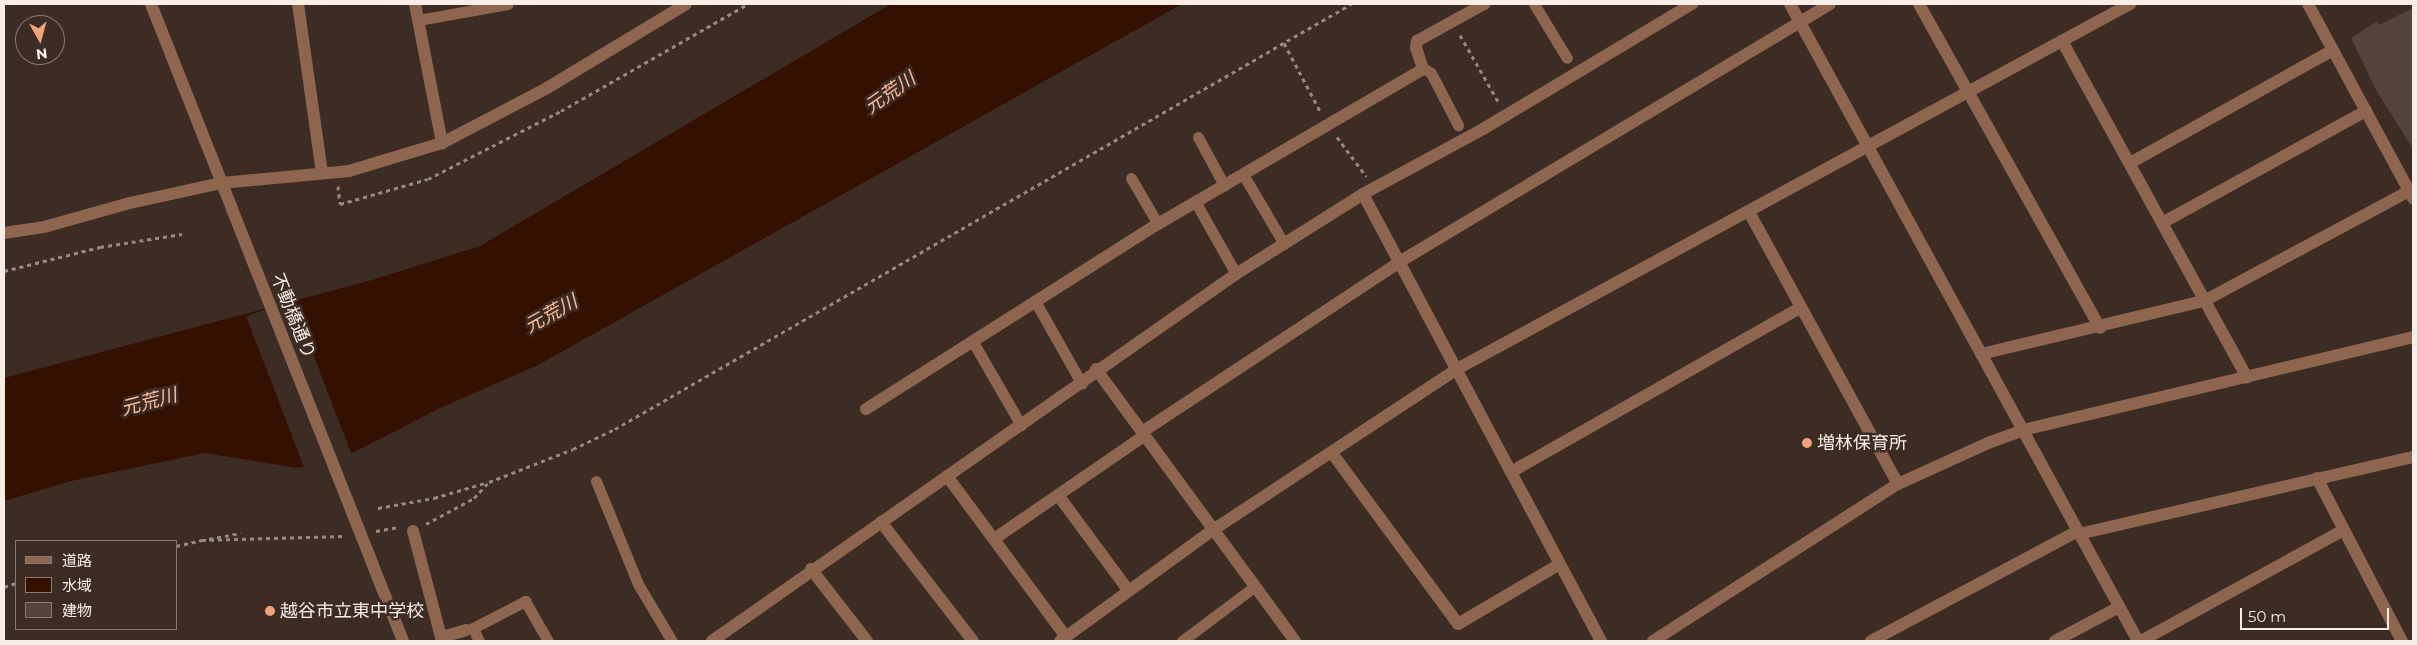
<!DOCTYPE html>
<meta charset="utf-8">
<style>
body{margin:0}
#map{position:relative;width:2417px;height:645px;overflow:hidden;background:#3d2c24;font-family:Montserrat,"Noto Sans JP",sans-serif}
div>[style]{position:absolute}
.water>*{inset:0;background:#331000}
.pier>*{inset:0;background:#3d2c24;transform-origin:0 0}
.building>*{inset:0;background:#55443b}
.path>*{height:3px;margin-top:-1.5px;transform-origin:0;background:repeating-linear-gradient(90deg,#978982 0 4px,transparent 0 8px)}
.service>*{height:11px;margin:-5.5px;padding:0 5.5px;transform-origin:5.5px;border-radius:5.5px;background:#8e654f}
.minor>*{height:12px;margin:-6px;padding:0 6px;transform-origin:6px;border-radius:6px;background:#8e654f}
.tertiary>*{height:12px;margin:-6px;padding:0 6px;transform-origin:6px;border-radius:6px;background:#8e654f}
.tertiary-bridge>*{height:12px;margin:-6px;padding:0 6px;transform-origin:6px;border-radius:6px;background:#8e654f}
.dots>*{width:14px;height:14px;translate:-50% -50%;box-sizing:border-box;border:2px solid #3d2c24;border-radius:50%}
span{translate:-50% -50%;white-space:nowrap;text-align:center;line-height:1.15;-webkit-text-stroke:5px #3d2c24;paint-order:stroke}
.street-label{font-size:18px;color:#f8ede7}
.poi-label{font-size:18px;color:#f8ede7}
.left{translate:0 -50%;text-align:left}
.water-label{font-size:19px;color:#fdbc9a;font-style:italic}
.frame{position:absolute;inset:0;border:5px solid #f8ede7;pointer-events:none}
.legend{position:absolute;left:15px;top:540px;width:162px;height:90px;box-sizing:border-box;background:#3d2c24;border:1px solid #887972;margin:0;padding:6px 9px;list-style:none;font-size:15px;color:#f8ede7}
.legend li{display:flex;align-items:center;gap:10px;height:25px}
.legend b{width:25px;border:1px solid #887972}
.north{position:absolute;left:15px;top:15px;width:50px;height:50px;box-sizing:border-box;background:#3d2c24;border:1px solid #887972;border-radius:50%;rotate:173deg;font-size:14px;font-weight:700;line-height:20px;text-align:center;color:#f8ede7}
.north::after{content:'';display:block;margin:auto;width:18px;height:22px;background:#f0a279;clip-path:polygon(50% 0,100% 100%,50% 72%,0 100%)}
.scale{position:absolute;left:2240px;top:608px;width:149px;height:22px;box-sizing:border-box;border:2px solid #f8ede7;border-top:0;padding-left:6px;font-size:15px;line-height:18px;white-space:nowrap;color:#f8ede7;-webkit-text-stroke:4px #3d2c24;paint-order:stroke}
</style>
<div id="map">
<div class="water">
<i style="clip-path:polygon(891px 4px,1182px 4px,538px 365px,440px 408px,354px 452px,298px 468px,205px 453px,71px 481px,4px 501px,4px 378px,372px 280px,480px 246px)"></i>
</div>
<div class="pier">
<i style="left:292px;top:299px;width:167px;height:49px;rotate:69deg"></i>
</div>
<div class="building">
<i style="clip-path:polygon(2413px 8px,2413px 149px,2376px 90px,2351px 38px,2377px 21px,2379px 25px)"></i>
</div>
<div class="path">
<i style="left:1460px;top:35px;width:76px;rotate:60.1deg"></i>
<i style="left:1284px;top:43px;width:77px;rotate:62.1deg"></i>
<i style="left:1337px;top:137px;width:49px;rotate:53.4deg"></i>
<i style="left:338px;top:186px;width:18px;rotate:84deg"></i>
<i style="left:340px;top:204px;width:91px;rotate:-15.9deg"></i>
<i style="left:428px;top:179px;width:149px;rotate:-27.1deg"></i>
<i style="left:561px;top:111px;width:215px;rotate:-29.8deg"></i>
<i style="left:4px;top:271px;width:99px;rotate:-14deg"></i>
<i style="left:100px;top:247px;width:83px;rotate:-9deg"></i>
<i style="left:378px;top:508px;width:57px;rotate:-10.1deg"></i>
<i style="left:434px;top:498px;width:56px;rotate:-16.5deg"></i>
<i style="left:426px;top:524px;width:55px;rotate:-28.4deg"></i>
<i style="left:474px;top:498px;width:22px;rotate:-47deg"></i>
<i style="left:489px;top:482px;width:90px;rotate:-21.4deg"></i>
<i style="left:573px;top:449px;width:47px;rotate:-25.5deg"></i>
<i style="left:615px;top:429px;width:850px;rotate:-30deg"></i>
<i style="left:376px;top:531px;width:23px;rotate:-10deg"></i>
<i style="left:209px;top:539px;width:32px;rotate:-11deg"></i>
<i style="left:176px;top:546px;width:27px;rotate:-13deg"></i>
<i style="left:202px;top:540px;width:143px;rotate:-1.6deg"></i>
<i style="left:4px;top:587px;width:13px;rotate:-18deg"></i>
</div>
<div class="service">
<i style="left:1534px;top:4px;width:63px;rotate:58.6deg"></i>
<i style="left:418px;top:20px;width:91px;rotate:-10.1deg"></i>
<i style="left:1422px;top:67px;width:11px;rotate:34deg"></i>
<i style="left:1431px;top:73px;width:59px;rotate:62.6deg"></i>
<i style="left:1198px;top:137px;width:55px;rotate:61.6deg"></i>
<i style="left:1244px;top:176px;width:79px;rotate:59.5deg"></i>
<i style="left:1131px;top:178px;width:53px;rotate:59.6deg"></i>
<i style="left:1196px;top:203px;width:81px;rotate:60.6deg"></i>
<i style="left:1035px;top:301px;width:95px;rotate:60.5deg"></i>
<i style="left:973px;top:342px;width:96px;rotate:60deg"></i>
<i style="left:596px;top:481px;width:111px;rotate:67.8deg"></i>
<i style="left:638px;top:584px;width:66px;rotate:59.2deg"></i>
<i style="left:479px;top:641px;width:14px;rotate:-115deg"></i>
<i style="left:473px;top:628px;width:59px;rotate:-27.4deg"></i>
<i style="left:525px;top:601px;width:46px;rotate:60.1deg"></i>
<i style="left:1182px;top:641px;width:90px;rotate:-36.9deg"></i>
</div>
<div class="minor">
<i style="left:298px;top:4px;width:171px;rotate:81.9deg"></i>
<i style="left:415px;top:4px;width:142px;rotate:79deg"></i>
<i style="left:1790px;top:4px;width:726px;rotate:61.35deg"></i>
<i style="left:1919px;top:4px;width:371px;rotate:60.8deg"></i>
<i style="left:2062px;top:41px;width:384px;rotate:61.2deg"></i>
<i style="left:2130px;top:163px;width:232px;rotate:-29.1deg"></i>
<i style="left:1749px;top:212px;width:310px;rotate:61.3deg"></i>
<i style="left:2162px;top:223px;width:233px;rotate:-28.8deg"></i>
<i style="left:4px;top:233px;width:40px;rotate:-8.5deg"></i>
<i style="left:44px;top:227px;width:89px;rotate:-15.6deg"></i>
<i style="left:130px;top:203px;width:94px;rotate:-12.3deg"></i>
<i style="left:222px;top:183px;width:128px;rotate:-5.4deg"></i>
<i style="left:349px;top:171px;width:97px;rotate:-16.8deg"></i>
<i style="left:442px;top:143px;width:119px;rotate:-27.6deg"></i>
<i style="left:547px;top:88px;width:162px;rotate:-31.1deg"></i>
<i style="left:1981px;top:354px;width:229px;rotate:-13.4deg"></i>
<i style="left:2204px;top:301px;width:237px;rotate:-28.2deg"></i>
<i style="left:1096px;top:369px;width:337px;rotate:53.8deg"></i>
<i style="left:866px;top:409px;width:346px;rotate:-32.4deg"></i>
<i style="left:1158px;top:224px;width:307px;rotate:-30.3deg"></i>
<i style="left:1423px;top:69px;width:22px;rotate:-108deg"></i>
<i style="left:1416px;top:48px;width:7px;rotate:-82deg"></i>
<i style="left:1417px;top:41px;width:77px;rotate:-28.9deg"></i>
<i style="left:1142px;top:432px;width:310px;rotate:-33.4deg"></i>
<i style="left:1401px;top:261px;width:500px;rotate:-30.92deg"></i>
<i style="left:1332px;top:453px;width:212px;rotate:53.6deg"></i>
<i style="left:1458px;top:624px;width:118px;rotate:-30.5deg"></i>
<i style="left:1511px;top:472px;width:332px;rotate:-29.6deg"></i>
<i style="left:947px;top:476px;width:200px;rotate:53.5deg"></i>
<i style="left:2317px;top:478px;width:184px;rotate:62.5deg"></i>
<i style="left:1058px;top:495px;width:118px;rotate:53.6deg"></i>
<i style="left:881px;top:522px;width:150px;rotate:52.3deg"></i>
<i style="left:413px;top:531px;width:114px;rotate:75.2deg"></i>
<i style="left:2079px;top:534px;width:343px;rotate:-13deg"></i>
<i style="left:994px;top:539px;width:182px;rotate:-34.5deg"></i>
<i style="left:811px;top:569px;width:91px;rotate:52.1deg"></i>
<i style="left:442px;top:637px;width:25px;rotate:-16deg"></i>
<i style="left:712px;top:641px;width:640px;rotate:-35.01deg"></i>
<i style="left:1236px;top:274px;width:150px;rotate:-32.2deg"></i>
<i style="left:1363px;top:194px;width:136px;rotate:-28.4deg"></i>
<i style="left:1483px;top:129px;width:244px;rotate:-30.9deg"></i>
<i style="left:1871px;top:641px;width:234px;rotate:-28deg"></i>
<i style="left:2055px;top:641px;width:72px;rotate:-28deg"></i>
<i style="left:2141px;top:641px;width:231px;rotate:-28.7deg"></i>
</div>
<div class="tertiary">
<i style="left:151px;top:4px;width:220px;rotate:68.4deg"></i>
<i style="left:2308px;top:4px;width:221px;rotate:61.6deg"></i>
<i style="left:1363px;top:194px;width:506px;rotate:61.97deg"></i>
<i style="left:372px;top:563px;width:84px;rotate:68.3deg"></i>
<i style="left:1060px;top:641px;width:189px;rotate:-36deg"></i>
<i style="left:1213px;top:530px;width:292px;rotate:-33.4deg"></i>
<i style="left:1457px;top:369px;width:766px;rotate:-28.47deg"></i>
<i style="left:1653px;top:641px;width:291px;rotate:-32.7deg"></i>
<i style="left:1898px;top:484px;width:99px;rotate:-24.5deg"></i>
<i style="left:1988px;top:443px;width:37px;rotate:-20deg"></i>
<i style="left:2023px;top:430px;width:401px;rotate:-13.4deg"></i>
</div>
<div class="tertiary-bridge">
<i style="left:232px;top:209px;width:381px;rotate:68.4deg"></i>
</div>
<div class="dots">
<i style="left:1807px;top:443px;background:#f0a279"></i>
<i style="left:270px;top:611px;background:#f0a279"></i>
</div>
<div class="street-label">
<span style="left:293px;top:316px;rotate:68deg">不動橋通り</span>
</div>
<div class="poi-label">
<span class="left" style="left:1817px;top:443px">増林保育所</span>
<span class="left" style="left:280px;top:611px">越谷市立東中学校</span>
</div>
<div class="water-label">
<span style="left:890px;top:93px;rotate:-35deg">元荒川</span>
<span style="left:551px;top:314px;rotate:-29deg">元荒川</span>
<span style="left:149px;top:402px;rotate:-15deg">元荒川</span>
</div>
<div class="frame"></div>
<ul class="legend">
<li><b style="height:6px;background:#8e654f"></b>道路</li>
<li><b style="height:14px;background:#331000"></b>水域</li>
<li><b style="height:14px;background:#55443b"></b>建物</li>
</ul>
<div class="north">N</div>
<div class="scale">50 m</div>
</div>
